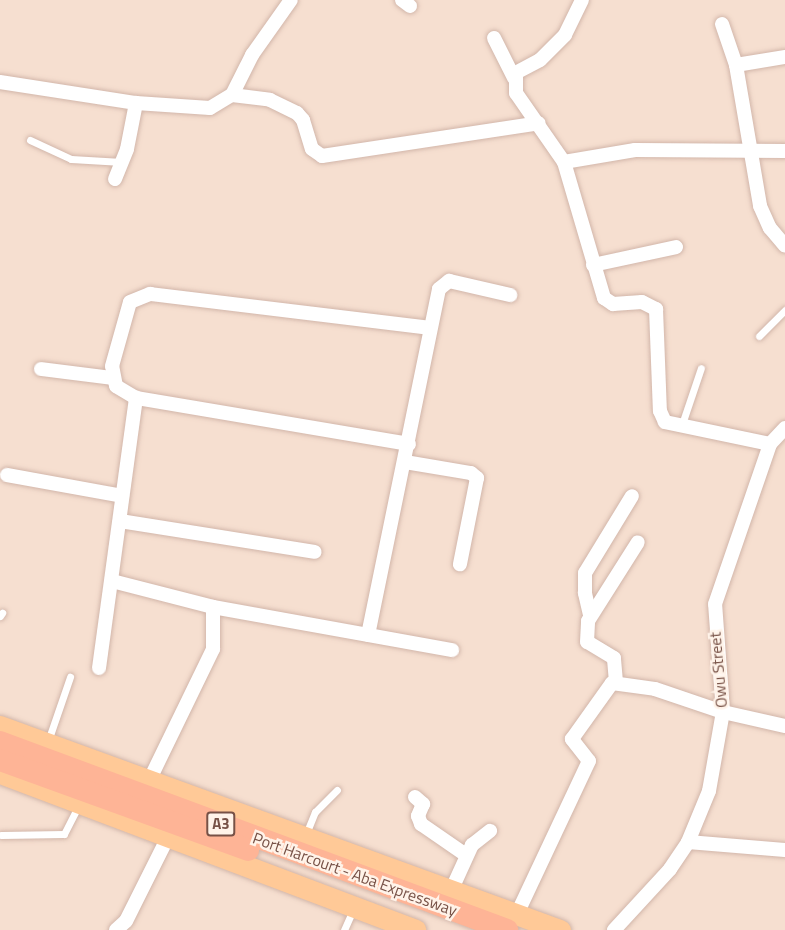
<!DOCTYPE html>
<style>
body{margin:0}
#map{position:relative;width:785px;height:930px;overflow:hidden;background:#feefe2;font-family:"Titillium Web",sans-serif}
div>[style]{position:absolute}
.residential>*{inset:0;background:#f6dfd0;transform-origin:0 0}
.roads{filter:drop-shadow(0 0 2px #d2b6aa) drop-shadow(0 0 2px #d2b6aa)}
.service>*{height:7px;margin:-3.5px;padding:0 3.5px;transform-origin:3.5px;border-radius:3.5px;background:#fff}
.minor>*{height:14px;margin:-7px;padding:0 7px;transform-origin:7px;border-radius:7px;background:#fff}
.primary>*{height:21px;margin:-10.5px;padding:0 10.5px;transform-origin:10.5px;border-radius:10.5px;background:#ffc997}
.trunk>*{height:22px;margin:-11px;padding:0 11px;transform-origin:11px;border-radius:11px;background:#feb496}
span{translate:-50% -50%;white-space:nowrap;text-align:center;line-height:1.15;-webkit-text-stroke:5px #fff3e9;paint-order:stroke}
.shield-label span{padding:2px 4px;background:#fff3e9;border:2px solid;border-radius:4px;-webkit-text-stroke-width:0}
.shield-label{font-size:15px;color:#775146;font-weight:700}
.street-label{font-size:16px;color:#775146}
</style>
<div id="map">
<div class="residential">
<i style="left:0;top:0;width:785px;height:930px"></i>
</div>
<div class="roads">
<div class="service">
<i style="left:30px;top:140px;width:45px;rotate:24.9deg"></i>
<i style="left:71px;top:159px;width:51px;rotate:3.4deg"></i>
<i style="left:759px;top:336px;width:37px;rotate:-45deg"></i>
<i style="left:681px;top:427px;width:62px;rotate:-71.3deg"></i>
<i style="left:0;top:616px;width:4px;rotate:-56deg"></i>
<i style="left:48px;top:741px;width:68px;rotate:-71deg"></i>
<i style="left:306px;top:834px;width:24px;rotate:-68deg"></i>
<i style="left:315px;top:812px;width:31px;rotate:-45deg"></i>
<i style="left:1px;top:835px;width:63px;rotate:-0.9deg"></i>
<i style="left:64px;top:834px;width:31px;rotate:-63deg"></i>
<i style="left:344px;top:930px;width:22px;rotate:-66deg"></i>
</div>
<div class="minor">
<i style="left:402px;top:0;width:10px;rotate:37deg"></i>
<i style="left:582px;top:0;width:39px;rotate:116deg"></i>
<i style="left:565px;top:35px;width:35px;rotate:135deg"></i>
<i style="left:540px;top:60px;width:27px;rotate:152deg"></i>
<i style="left:516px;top:73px;width:20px;rotate:90deg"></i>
<i style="left:516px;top:93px;width:84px;rotate:55.2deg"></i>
<i style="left:564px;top:162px;width:142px;rotate:73.6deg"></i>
<i style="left:604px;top:298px;width:11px;rotate:34deg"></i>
<i style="left:613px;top:304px;width:29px;rotate:-4deg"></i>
<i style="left:642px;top:302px;width:16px;rotate:27deg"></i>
<i style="left:656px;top:309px;width:102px;rotate:87.8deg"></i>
<i style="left:660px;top:411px;width:12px;rotate:66deg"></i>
<i style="left:665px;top:422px;width:107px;rotate:11.8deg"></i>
<i style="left:722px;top:24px;width:43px;rotate:71.1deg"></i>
<i style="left:736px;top:65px;width:143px;rotate:80.3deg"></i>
<i style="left:760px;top:206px;width:24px;rotate:66deg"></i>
<i style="left:770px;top:228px;width:23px;rotate:50deg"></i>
<i style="left:494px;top:38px;width:45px;rotate:63.4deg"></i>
<i style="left:736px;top:65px;width:50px;rotate:-9.3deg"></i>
<i style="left:0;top:82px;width:138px;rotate:8.8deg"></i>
<i style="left:136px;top:103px;width:74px;rotate:3.9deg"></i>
<i style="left:210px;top:108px;width:26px;rotate:-31deg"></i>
<i style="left:232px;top:95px;width:45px;rotate:-63.4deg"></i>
<i style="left:252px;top:55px;width:67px;rotate:-54.7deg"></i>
<i style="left:232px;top:95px;width:38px;rotate:7deg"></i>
<i style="left:270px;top:100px;width:30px;rotate:26deg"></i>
<i style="left:297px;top:113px;width:9px;rotate:49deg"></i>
<i style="left:303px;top:120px;width:30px;rotate:73deg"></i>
<i style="left:312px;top:149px;width:12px;rotate:35deg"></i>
<i style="left:322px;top:156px;width:219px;rotate:-8.6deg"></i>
<i style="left:564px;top:162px;width:72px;rotate:-9.6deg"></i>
<i style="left:635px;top:150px;width:150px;rotate:0.4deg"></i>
<i style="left:115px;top:179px;width:32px;rotate:-68deg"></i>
<i style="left:127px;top:149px;width:47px;rotate:-78.9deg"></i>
<i style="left:593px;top:265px;width:85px;rotate:-12.2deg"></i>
<i style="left:41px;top:369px;width:72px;rotate:7.2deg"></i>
<i style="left:409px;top:444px;width:277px;rotate:-170.4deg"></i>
<i style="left:136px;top:398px;width:23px;rotate:-149deg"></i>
<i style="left:116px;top:386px;width:20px;rotate:-101deg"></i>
<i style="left:112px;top:366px;width:66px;rotate:-74.3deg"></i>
<i style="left:130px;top:302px;width:22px;rotate:-22deg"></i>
<i style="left:150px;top:294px;width:282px;rotate:6.9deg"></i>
<i style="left:405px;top:462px;width:67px;rotate:9.5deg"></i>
<i style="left:471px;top:473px;width:8px;rotate:40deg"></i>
<i style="left:477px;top:478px;width:88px;rotate:101.2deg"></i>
<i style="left:7px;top:475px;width:117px;rotate:10.3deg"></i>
<i style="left:120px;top:521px;width:197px;rotate:9deg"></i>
<i style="left:112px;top:581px;width:104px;rotate:14.4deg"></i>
<i style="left:213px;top:607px;width:243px;rotate:10.2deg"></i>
<i style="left:590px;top:615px;width:23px;rotate:-103deg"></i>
<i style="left:585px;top:593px;width:20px;rotate:-90deg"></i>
<i style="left:585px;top:573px;width:90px;rotate:-58.6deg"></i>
<i style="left:368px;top:635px;width:353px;rotate:-78.4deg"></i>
<i style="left:439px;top:289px;width:13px;rotate:-39deg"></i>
<i style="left:449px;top:281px;width:63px;rotate:12.9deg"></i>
<i style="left:99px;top:668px;width:273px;rotate:-82.2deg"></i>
<i style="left:616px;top:682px;width:24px;rotate:-95deg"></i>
<i style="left:614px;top:658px;width:31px;rotate:-149deg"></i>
<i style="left:587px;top:642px;width:21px;rotate:-87deg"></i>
<i style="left:588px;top:621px;width:93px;rotate:-57.7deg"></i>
<i style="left:149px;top:781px;width:147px;rotate:-64.1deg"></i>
<i style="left:213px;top:649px;width:42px;rotate:-90deg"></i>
<i style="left:415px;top:797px;width:11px;rotate:41deg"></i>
<i style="left:423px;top:804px;width:13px;rotate:113deg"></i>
<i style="left:418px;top:816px;width:9px;rotate:69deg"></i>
<i style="left:421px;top:824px;width:55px;rotate:34.6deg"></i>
<i style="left:688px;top:842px;width:97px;rotate:4.7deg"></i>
<i style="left:451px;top:891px;width:51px;rotate:-65.5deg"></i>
<i style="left:472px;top:845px;width:23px;rotate:-38deg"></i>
<i style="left:517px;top:914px;width:169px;rotate:-64.8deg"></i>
<i style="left:589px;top:761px;width:28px;rotate:-128deg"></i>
<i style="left:572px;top:739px;width:69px;rotate:-54.5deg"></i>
<i style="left:612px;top:683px;width:43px;rotate:7.9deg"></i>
<i style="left:655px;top:689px;width:72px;rotate:18.7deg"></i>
<i style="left:723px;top:712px;width:64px;rotate:12.7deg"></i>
<i style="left:116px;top:930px;width:13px;rotate:-42deg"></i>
<i style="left:126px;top:921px;width:94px;rotate:-63.4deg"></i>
<i style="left:614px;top:930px;width:83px;rotate:-47.4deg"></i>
<i style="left:670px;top:869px;width:32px;rotate:-56deg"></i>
<i style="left:688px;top:842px;width:55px;rotate:-67.6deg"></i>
<i style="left:709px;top:791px;width:80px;rotate:-80deg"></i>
<i style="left:723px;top:712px;width:108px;rotate:-94.2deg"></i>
<i style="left:715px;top:604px;width:169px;rotate:-71deg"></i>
<i style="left:770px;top:444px;width:22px;rotate:-47deg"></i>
</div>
<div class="primary">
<i style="left:0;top:726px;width:596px;rotate:20.02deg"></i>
<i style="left:0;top:773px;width:444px;rotate:20.7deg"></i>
</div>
<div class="trunk">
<i style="left:0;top:742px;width:541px;rotate:20.35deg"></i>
<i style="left:0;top:760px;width:264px;rotate:19.9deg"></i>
</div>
</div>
<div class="shield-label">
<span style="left:221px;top:824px">A3</span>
</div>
<div class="street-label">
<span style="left:718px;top:670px;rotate:-95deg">Owu Street</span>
<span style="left:355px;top:874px;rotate:20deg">Port Harcourt - Aba Expressway</span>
</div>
</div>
